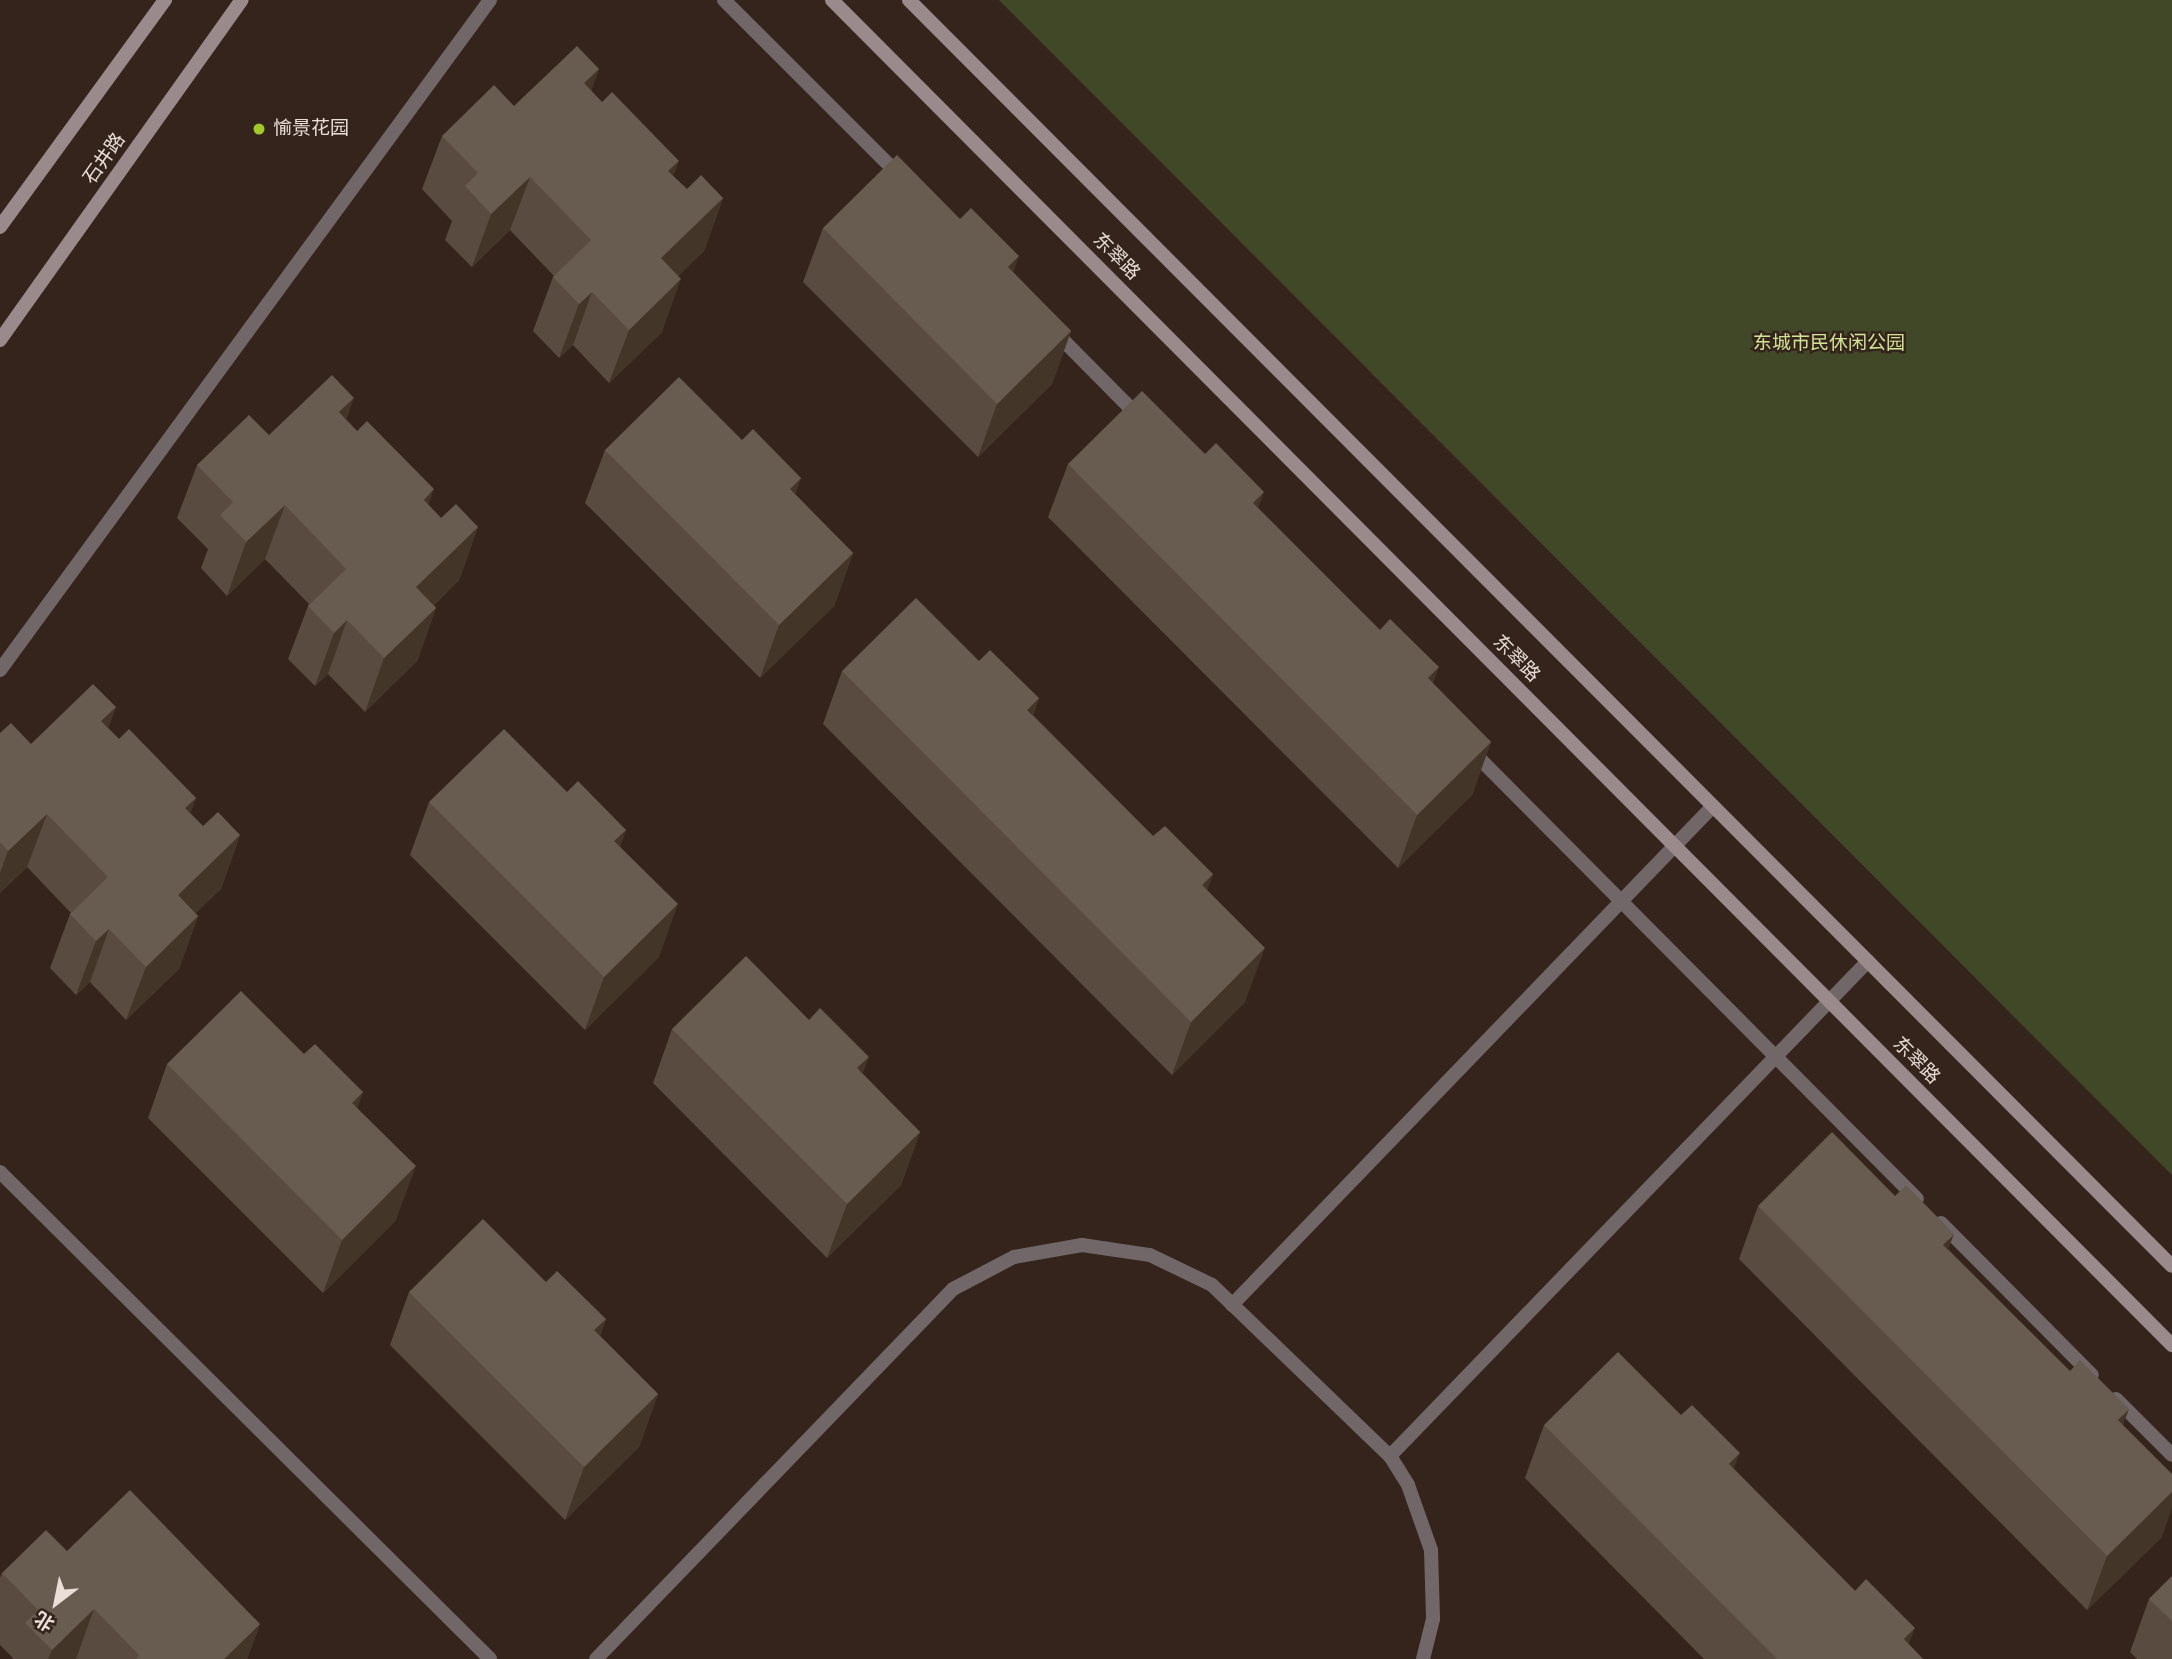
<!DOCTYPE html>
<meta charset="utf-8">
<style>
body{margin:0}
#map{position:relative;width:2172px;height:1659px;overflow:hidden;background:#34241b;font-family:"Nunito Sans","Noto Sans SC",sans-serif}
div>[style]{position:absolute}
.green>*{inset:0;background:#414827}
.lane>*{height:14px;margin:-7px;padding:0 7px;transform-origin:7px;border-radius:7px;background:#716768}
.secondary>*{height:14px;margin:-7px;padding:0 7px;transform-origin:7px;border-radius:7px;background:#9a8a8c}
.wall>*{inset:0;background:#594b3f}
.shaded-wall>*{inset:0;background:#443529}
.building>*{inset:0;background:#685b4f}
.dots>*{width:19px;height:19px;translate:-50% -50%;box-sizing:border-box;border:4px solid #34241b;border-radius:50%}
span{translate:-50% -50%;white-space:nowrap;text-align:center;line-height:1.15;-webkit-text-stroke:5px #34241b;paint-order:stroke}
.poi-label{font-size:19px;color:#e9ded8}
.left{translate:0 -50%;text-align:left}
.street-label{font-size:19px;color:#e9ded8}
.park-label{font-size:19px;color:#d1e394}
.north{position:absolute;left:21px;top:1568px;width:70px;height:70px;-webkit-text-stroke:5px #34241b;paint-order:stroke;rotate:212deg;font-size:19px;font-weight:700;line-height:28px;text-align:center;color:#e9ded8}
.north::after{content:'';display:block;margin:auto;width:24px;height:32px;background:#e9ded8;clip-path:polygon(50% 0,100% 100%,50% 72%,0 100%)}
</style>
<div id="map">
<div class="green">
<i style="clip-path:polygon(999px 0,2172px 0,2172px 1175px)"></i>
</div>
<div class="lane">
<i style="left:724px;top:0;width:249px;rotate:45deg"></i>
<i style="left:1055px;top:332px;width:120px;rotate:45.3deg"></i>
<i style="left:0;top:670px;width:830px;rotate:-53.82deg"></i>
<i style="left:1470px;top:749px;width:634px;rotate:45.19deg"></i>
<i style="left:0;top:1172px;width:691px;rotate:44.82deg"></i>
<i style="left:1941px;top:1223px;width:214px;rotate:45.2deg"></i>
<i style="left:1232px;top:1305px;width:693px;rotate:-46.05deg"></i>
<i style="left:2116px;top:1399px;width:79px;rotate:45deg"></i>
<i style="left:1390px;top:1456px;width:688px;rotate:-46deg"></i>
<i style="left:596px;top:1659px;width:514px;rotate:-46.02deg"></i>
<i style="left:953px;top:1289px;width:69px;rotate:-27.7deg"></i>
<i style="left:1014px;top:1257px;width:69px;rotate:-10deg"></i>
<i style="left:1082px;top:1245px;width:69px;rotate:8.4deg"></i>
<i style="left:1150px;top:1255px;width:69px;rotate:25.8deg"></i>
<i style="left:1212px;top:1285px;width:247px;rotate:43.9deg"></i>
<i style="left:1390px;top:1456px;width:34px;rotate:58deg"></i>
<i style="left:1408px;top:1485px;width:69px;rotate:70.5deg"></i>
<i style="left:1431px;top:1550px;width:69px;rotate:88.3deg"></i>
<i style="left:1433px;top:1619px;width:41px;rotate:104deg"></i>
</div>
<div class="secondary">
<i style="left:832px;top:0;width:1899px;rotate:45.11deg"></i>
<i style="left:909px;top:0;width:1788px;rotate:45.07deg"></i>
<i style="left:0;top:227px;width:281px;rotate:-54deg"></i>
<i style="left:0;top:340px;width:417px;rotate:-54.6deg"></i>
</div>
<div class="wall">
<i style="clip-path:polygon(599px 69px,591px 91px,673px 176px,687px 189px,723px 198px,704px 251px,678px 276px,662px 332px,609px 383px,573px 345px,559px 358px,533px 331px,553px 277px,554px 276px,510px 230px,472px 267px,445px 240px,452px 221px,422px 189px,442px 136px,514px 106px)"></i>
<i style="clip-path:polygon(823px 228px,1013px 272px,1071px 331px,1052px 384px,978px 457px,803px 282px)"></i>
<i style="clip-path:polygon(346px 420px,441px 518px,478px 527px,459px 580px,434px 605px,436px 608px,417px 661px,365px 712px,328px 674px,315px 686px,288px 659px,308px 606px,309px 604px,265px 559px,227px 596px,201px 568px,208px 549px,177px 518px,197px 465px,269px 435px)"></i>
<i style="clip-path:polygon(742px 440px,801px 478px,795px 494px,853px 553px,834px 606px,760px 678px,585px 503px,605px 450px)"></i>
<i style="clip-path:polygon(1068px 464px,1258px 508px,1491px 742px,1472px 795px,1398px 868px,1048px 517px)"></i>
<i style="clip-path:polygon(979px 661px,1039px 698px,1033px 715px,1153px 836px,1213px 874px,1207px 890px,1245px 1002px,1172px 1075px,823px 724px,842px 671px)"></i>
<i style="clip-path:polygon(116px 707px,108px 728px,119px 739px,196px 798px,190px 813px,203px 826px,240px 835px,221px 889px,195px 913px,198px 916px,179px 969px,126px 1020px,90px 982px,76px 995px,50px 968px,70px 914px,71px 913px,27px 867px,0 893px,0 733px,31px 744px)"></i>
<i style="clip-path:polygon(567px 792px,626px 830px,620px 846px,659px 957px,585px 1030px,410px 855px,429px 802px)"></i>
<i style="clip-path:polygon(672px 1029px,863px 1074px,920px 1132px,901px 1185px,827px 1258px,653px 1083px)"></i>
<i style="clip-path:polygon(304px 1054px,363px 1092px,357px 1108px,396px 1220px,323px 1293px,148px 1118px,167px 1064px)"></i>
<i style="clip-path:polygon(1758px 1206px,1948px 1249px,2123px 1425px,2162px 1537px,2087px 1610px,1739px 1259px)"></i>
<i style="clip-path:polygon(546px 1282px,606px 1319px,600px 1336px,658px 1394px,639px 1447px,565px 1520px,390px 1345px,409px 1292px)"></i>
<i style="clip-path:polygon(1544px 1425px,1734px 1469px,1923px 1659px,1704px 1659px,1525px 1478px)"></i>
<i style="clip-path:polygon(67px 1551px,260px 1624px,247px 1659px,12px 1659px,13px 1658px,0 1645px,0 1578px,2px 1573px)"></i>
<i style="clip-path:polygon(2172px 1576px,2172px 1659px,2137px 1659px,2130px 1652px,2149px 1599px)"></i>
</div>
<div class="shaded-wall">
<i style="clip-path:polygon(599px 69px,580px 123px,584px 83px)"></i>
<i style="clip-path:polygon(679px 161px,659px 214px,668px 171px)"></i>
<i style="clip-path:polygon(530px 177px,510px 230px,472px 267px,491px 214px)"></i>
<i style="clip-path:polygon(723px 198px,704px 251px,642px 312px,661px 258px)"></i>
<i style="clip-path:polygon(1019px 256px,1000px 310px,1008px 267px)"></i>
<i style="clip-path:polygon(681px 279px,662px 332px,609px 383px,629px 330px)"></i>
<i style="clip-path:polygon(592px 292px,573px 345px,559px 358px,579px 304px)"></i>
<i style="clip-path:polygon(1071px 331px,1052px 384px,978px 457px,997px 404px)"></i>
<i style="clip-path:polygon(354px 398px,335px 452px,339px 412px)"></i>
<i style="clip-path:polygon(801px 478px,782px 531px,790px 489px)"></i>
<i style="clip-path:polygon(434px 489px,415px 543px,424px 500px)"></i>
<i style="clip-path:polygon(1264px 492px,1245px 545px,1253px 503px)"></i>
<i style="clip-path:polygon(285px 505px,265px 559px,227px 596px,246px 542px)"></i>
<i style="clip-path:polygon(478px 527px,459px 580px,397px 640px,416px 587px)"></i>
<i style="clip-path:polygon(853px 553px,834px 606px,760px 678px,779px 625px)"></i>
<i style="clip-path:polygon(436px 608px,417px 661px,365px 712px,384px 658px)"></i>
<i style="clip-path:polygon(347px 620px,328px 674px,315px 686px,334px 633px)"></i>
<i style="clip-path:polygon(1439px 667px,1419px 721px,1428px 678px)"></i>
<i style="clip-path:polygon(1039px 698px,1019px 752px,1027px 710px)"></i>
<i style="clip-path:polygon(116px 707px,96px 760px,101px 721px)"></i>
<i style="clip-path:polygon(1491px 742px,1472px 795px,1398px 868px,1417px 815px)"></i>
<i style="clip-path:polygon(196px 798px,176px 851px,185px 808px)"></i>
<i style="clip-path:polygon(47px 814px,27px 867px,0 893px,0 873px,8px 851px)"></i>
<i style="clip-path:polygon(626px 830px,607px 883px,614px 841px)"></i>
<i style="clip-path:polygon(240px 835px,221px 889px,159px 949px,178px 895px)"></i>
<i style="clip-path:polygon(1213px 874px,1194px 928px,1202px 885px)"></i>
<i style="clip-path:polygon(678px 904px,659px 957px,585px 1030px,604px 977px)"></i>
<i style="clip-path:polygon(198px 916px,179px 969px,126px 1020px,146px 967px)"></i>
<i style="clip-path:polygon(109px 929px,90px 982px,76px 995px,96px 941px)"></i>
<i style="clip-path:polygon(1265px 948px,1245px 1002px,1172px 1075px,1191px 1022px)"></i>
<i style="clip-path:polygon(869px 1057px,849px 1110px,857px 1068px)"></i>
<i style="clip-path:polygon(363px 1092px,344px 1145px,352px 1103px)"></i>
<i style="clip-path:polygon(920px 1132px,901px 1185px,827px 1258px,847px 1204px)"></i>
<i style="clip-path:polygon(416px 1166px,396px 1220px,323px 1293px,342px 1240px)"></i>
<i style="clip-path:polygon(1954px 1234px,1934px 1287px,1943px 1245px)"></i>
<i style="clip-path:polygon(606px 1319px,586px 1373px,594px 1330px)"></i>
<i style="clip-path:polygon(658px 1394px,639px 1447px,565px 1520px,584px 1467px)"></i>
<i style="clip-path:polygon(2129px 1409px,2109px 1462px,2118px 1420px)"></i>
<i style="clip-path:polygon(1740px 1453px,1720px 1506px,1729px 1464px)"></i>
<i style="clip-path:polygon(2172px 1492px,2172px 1508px,2162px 1537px,2087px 1610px,2107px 1556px)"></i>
<i style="clip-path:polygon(94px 1609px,76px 1659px,48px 1659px,52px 1650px)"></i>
<i style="clip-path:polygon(260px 1624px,247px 1659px,224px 1659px)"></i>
<i style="clip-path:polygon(1915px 1628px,1903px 1659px,1904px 1639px)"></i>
</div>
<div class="building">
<i style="clip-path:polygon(577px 46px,599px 69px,584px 83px,602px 102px,612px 92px,679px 161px,668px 171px,687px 189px,701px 175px,723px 198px,661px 258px,681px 279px,629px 330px,592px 292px,579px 304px,553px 277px,591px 240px,530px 177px,491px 214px,465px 186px,478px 173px,442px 136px,494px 85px,514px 106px)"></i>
<i style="clip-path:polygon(897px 155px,960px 219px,971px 208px,1019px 256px,1008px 267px,1071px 331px,997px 404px,823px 228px)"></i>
<i style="clip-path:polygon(332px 375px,354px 398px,339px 412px,357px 431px,367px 421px,434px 489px,424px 500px,441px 518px,456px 504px,478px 527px,416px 587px,436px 608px,384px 658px,347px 620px,334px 633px,308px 606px,346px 569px,285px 505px,246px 542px,220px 515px,233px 502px,197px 465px,249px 415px,269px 435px)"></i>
<i style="clip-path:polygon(679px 377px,742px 440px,753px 429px,801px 478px,790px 489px,853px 553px,779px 625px,605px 450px)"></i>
<i style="clip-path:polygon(1142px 391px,1205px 454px,1216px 443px,1264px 492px,1253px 503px,1380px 630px,1390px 619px,1439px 667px,1428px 678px,1491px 742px,1417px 815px,1068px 464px)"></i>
<i style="clip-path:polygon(916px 598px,979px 661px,990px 650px,1039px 698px,1027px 710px,1153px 836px,1165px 826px,1213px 874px,1202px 885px,1265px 948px,1191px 1022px,842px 671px)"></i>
<i style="clip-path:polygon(93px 684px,116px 707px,101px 721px,119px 739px,129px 729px,196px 798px,185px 808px,203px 826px,218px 812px,240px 835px,178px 895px,198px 916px,146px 967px,109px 929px,96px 941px,70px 914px,108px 877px,47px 814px,8px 851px,0 842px,0 733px,11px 723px,31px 744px)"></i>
<i style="clip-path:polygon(504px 729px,567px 792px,578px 781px,626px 830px,614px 841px,678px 904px,604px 977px,429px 802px)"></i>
<i style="clip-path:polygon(746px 956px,809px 1020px,820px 1008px,869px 1057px,857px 1068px,920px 1132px,847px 1204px,672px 1029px)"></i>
<i style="clip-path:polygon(241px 991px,304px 1054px,315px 1044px,363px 1092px,352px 1103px,416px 1166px,342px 1240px,167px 1064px)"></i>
<i style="clip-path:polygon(1832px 1132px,1895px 1196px,1906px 1185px,1954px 1234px,1943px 1245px,2070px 1371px,2080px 1360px,2129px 1409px,2118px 1420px,2172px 1474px,2172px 1492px,2107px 1556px,1758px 1206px)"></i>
<i style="clip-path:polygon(483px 1219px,546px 1282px,557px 1271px,606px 1319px,594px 1330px,658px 1394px,584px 1467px,409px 1292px)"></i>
<i style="clip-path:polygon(1618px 1352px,1681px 1415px,1692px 1405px,1740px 1453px,1729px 1464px,1855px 1591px,1866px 1579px,1915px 1628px,1904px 1639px,1923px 1659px,1777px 1659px,1544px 1425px)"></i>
<i style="clip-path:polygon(130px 1490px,260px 1624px,224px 1659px,136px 1659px,139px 1655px,94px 1609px,52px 1650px,25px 1623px,38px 1610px,2px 1573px,46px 1530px,67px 1551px)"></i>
<i style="clip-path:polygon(2172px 1576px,2172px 1621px,2149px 1599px)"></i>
</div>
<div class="dots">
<i style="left:259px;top:129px;background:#a1c929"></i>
</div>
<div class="poi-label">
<span class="left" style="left:273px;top:129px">愉景花园</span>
</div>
<div class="street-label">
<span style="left:105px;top:159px;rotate:-55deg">石井路</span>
<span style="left:1116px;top:257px;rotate:45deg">东翠路</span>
<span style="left:1516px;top:659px;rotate:45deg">东翠路</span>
<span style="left:1916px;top:1061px;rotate:45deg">东翠路</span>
</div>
<div class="park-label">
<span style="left:1829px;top:344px">东城市民休闲公园</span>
</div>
<div class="north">北</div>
</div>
